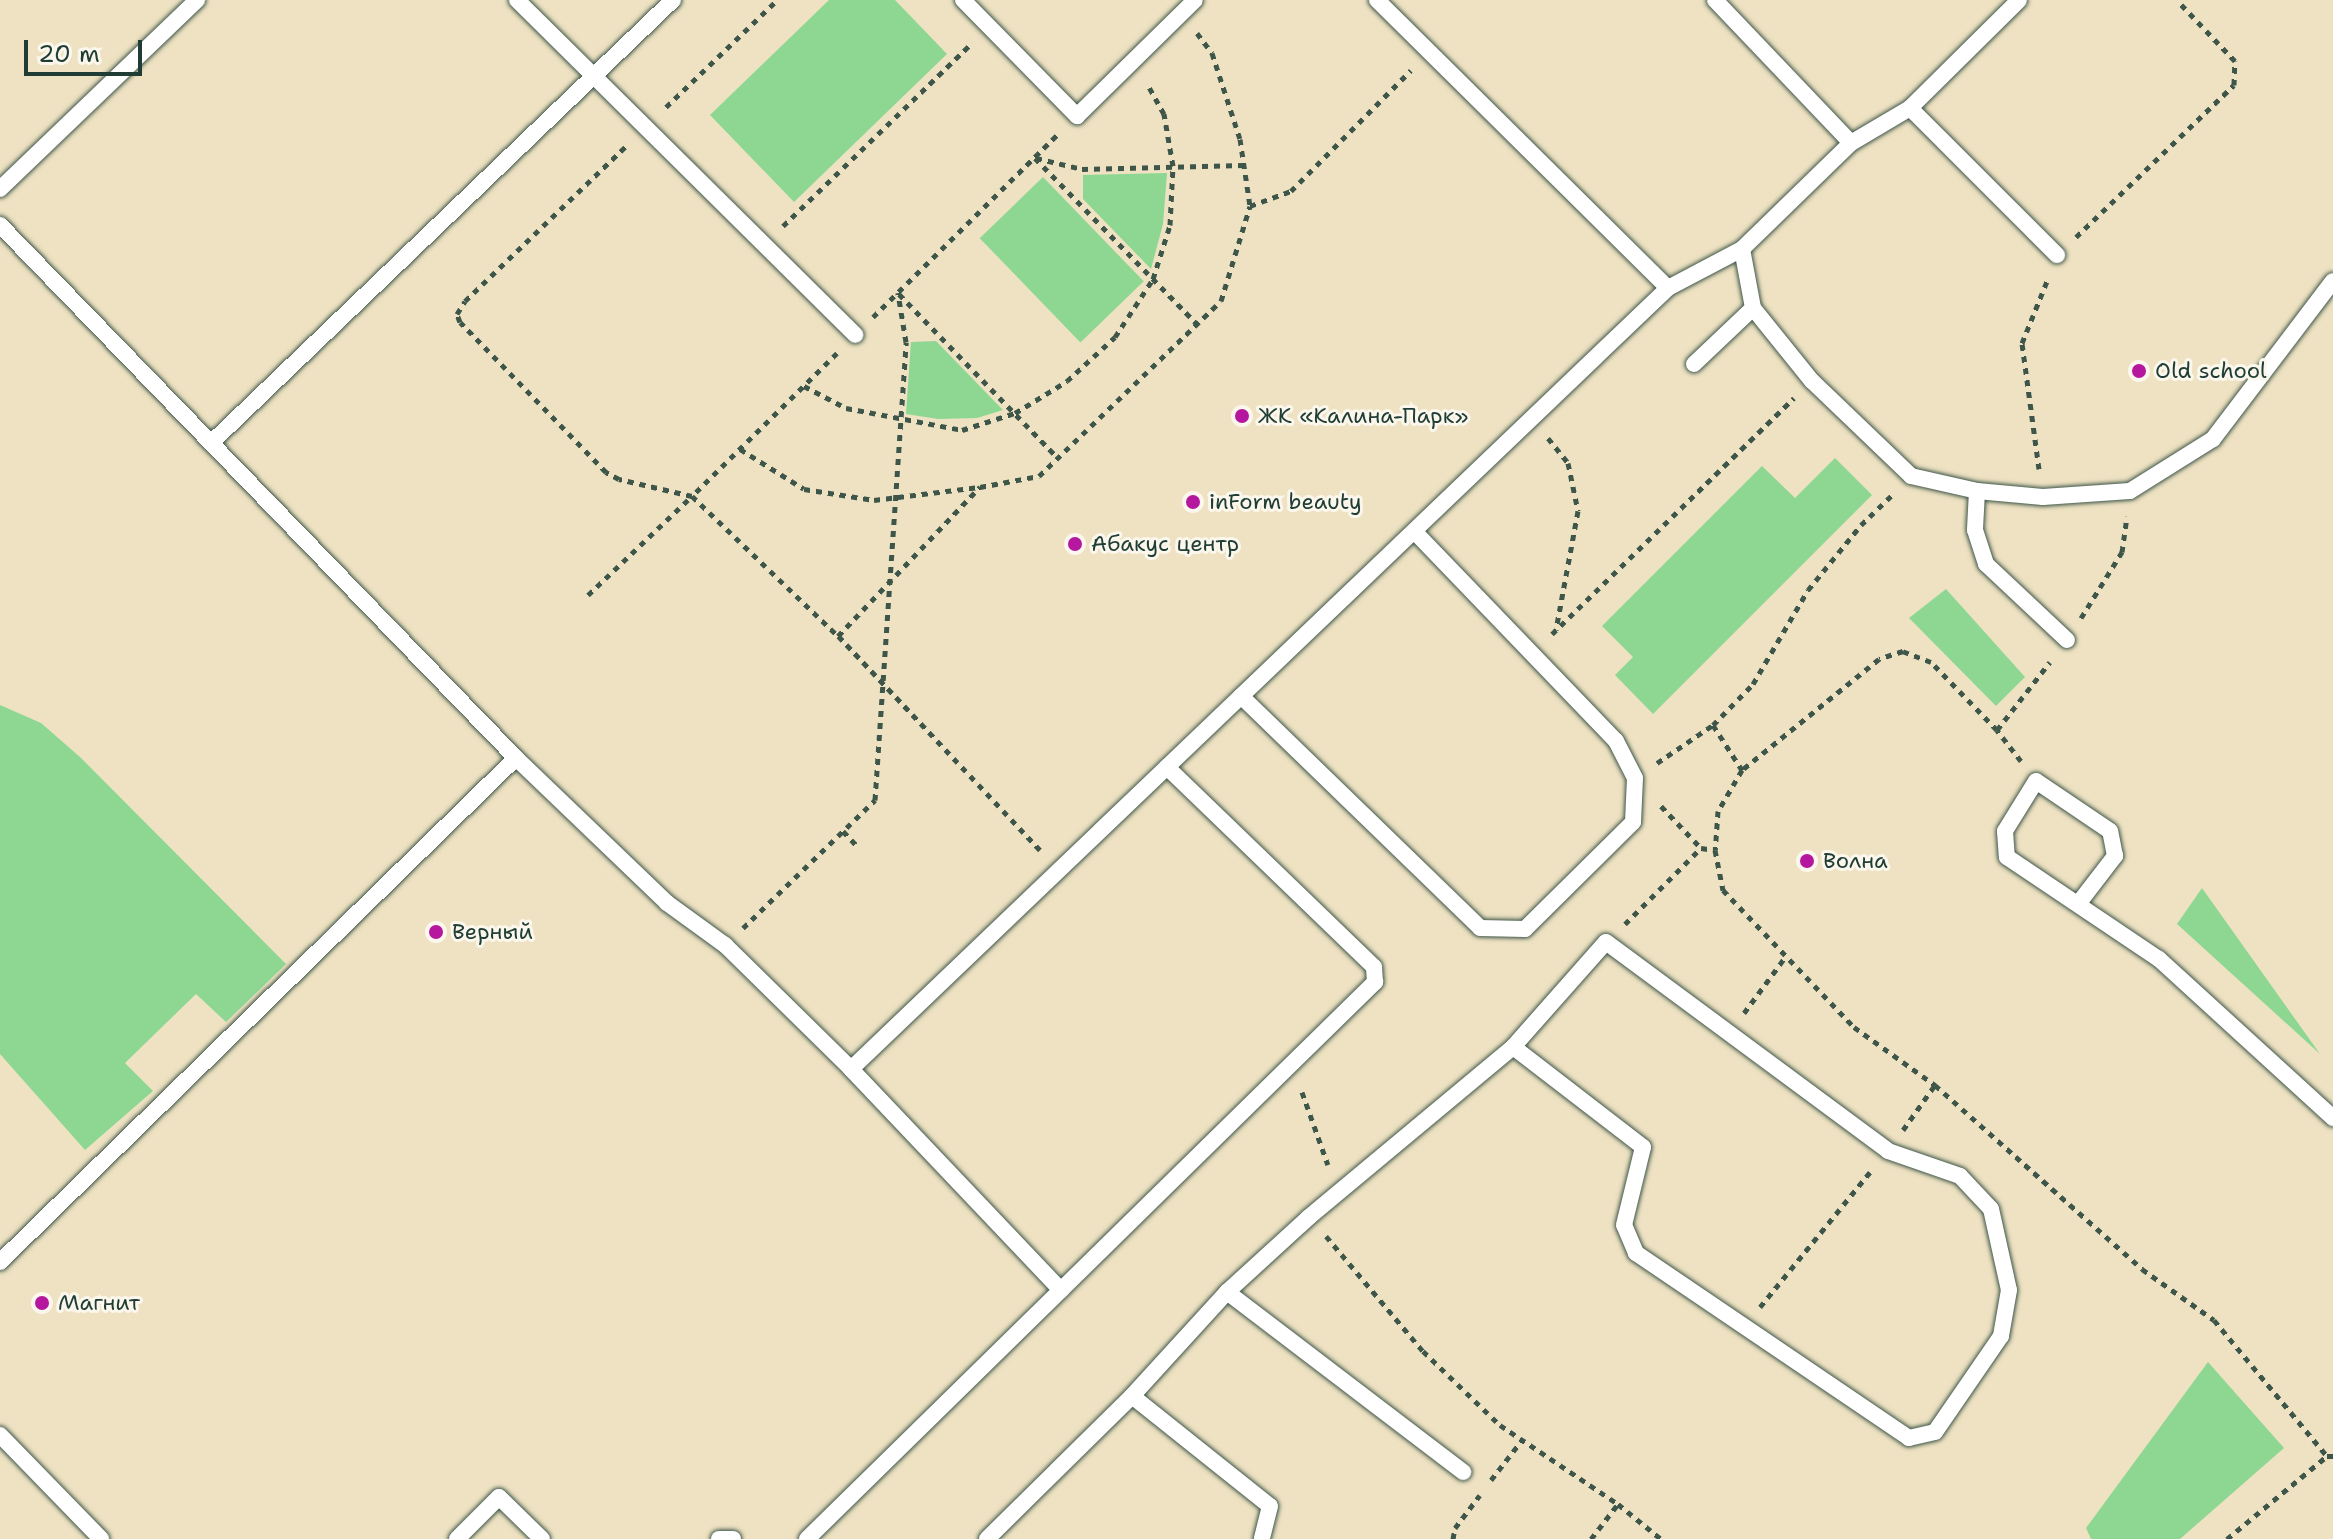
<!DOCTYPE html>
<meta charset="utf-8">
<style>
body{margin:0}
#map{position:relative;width:2333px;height:1539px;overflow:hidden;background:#eee2c2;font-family:"Shantell Sans",sans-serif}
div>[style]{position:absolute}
.green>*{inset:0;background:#8ed793;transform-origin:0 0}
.path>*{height:5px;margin-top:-2.5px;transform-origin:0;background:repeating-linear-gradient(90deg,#3e5649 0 6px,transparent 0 12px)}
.roads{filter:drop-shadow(0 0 2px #3e5649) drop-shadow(0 0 2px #3e5649)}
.lane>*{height:16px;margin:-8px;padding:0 8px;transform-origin:8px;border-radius:8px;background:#fff}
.dots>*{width:22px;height:22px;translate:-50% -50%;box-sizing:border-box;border:4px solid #fbf7ec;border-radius:50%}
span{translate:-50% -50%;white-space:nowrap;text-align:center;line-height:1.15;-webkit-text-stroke:6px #fbf7ec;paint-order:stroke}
.poi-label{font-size:22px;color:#1f3d34}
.left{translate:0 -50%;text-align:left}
.scale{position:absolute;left:24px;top:40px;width:118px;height:36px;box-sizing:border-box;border:4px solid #1f3d34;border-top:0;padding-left:10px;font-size:24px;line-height:28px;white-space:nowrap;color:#1f3d34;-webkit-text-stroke:6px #fbf7ec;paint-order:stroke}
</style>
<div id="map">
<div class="green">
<i style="clip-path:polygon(829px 0,895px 0,947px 54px,794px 202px,710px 115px)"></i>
<i style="clip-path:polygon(1167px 173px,1163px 224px,1151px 269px,1083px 199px,1083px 175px)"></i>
<i style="left:1043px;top:177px;width:145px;height:88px;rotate:46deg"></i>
<i style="clip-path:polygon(936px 341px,1003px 410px,977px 418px,938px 419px,906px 414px,911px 342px)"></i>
<i style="clip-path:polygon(1835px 458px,1872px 495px,1653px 714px,1615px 675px,1633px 657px,1602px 626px,1762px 466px,1795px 498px)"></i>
<i style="clip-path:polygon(1946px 589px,2025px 677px,1996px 706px,1909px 618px)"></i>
<i style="clip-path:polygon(0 705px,41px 723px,80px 757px,286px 964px,226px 1022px,196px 994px,125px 1063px,153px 1091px,85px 1150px,0 1054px)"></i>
<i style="clip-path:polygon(2202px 888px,2320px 1054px,2177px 924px)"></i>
<i style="clip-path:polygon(2208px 1362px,2284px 1448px,2180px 1539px,2091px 1539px,2086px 1528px)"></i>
</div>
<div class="path">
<i style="left:1197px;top:33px;width:25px;rotate:53deg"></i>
<i style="left:1212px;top:53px;width:90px;rotate:72deg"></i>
<i style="left:1240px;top:139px;width:68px;rotate:81.5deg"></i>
<i style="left:666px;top:107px;width:154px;rotate:-43.9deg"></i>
<i style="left:1035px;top:158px;width:232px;rotate:45.7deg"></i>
<i style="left:1036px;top:158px;width:47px;rotate:13.4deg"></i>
<i style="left:1082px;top:169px;width:162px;rotate:-1.4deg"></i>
<i style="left:783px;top:226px;width:262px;rotate:-44.1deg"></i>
<i style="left:2076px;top:237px;width:219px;rotate:-43.9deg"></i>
<i style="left:2234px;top:85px;width:24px;rotate:-88deg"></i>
<i style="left:2235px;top:61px;width:84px;rotate:-133.6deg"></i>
<i style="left:899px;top:294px;width:228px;rotate:45.9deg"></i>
<i style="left:873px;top:317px;width:262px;rotate:-44.7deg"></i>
<i style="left:837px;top:353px;width:204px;rotate:135.4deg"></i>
<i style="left:692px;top:496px;width:202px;rotate:43.8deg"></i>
<i style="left:804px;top:386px;width:47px;rotate:27.6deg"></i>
<i style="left:846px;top:408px;width:118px;rotate:10.7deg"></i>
<i style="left:962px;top:430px;width:56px;rotate:-17.8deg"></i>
<i style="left:1015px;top:413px;width:61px;rotate:-31.6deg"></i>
<i style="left:1067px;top:381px;width:65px;rotate:-42.5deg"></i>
<i style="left:1115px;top:337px;width:69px;rotate:-56.8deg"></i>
<i style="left:1153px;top:279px;width:57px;rotate:-72.5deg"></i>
<i style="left:1170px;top:225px;width:59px;rotate:-87.1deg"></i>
<i style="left:1173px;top:166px;width:53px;rotate:-99.8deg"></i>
<i style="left:1164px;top:114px;width:33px;rotate:-119deg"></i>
<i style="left:1548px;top:438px;width:32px;rotate:51deg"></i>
<i style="left:1568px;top:463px;width:49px;rotate:78.2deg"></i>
<i style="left:1578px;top:511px;width:121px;rotate:100.5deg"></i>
<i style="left:740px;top:449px;width:75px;rotate:32deg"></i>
<i style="left:804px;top:489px;width:71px;rotate:8.9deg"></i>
<i style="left:874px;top:500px;width:106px;rotate:-7.1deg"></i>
<i style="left:2039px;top:469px;width:127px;rotate:-97.7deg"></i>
<i style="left:2022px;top:343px;width:67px;rotate:-68deg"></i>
<i style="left:588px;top:595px;width:144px;rotate:-43.6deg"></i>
<i style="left:692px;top:496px;width:75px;rotate:-166.9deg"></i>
<i style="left:619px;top:479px;width:15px;rotate:-152deg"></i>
<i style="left:606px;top:472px;width:209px;rotate:-134.2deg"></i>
<i style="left:460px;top:322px;width:9px;rotate:-111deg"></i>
<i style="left:457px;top:314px;width:15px;rotate:-58deg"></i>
<i style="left:465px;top:301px;width:225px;rotate:-43.9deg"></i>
<i style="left:2081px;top:618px;width:78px;rotate:-58.2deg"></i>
<i style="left:2122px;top:552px;width:36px;rotate:-82deg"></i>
<i style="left:1552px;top:634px;width:338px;rotate:-44.3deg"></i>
<i style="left:1713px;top:725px;width:54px;rotate:57.2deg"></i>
<i style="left:1997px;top:730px;width:86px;rotate:-52.1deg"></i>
<i style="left:2021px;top:761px;width:39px;rotate:-128deg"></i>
<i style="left:1997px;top:730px;width:95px;rotate:-134.1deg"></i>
<i style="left:1931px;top:662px;width:30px;rotate:-159deg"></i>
<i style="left:1903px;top:651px;width:25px;rotate:162deg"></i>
<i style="left:1879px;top:659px;width:176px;rotate:141deg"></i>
<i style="left:1742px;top:770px;width:48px;rotate:120.3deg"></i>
<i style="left:1718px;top:811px;width:39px;rotate:94deg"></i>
<i style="left:1715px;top:850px;width:41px;rotate:78.7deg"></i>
<i style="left:1723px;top:890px;width:190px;rotate:46.3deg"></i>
<i style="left:1854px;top:1027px;width:100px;rotate:35.6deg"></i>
<i style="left:1935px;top:1085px;width:277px;rotate:41.6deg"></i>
<i style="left:2142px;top:1269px;width:88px;rotate:35.3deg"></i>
<i style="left:2214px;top:1320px;width:177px;rotate:50.3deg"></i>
<i style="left:1657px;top:763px;width:68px;rotate:-34.2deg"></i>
<i style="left:1713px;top:725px;width:57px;rotate:-45.7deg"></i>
<i style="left:1753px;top:684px;width:109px;rotate:-59.7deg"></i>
<i style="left:1808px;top:590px;width:84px;rotate:-50.8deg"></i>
<i style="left:1861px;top:525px;width:45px;rotate:-44.1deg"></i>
<i style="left:1661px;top:806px;width:58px;rotate:46.4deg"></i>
<i style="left:1701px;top:848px;width:14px;rotate:8deg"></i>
<i style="left:843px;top:831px;width:23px;rotate:47deg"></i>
<i style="left:1040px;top:850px;width:294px;rotate:-133.3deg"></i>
<i style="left:838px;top:636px;width:206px;rotate:-46.4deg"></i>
<i style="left:980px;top:487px;width:60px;rotate:-10.6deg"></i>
<i style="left:1039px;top:476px;width:252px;rotate:-43.9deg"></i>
<i style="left:1221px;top:301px;width:99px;rotate:-73deg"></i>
<i style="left:1250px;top:206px;width:44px;rotate:-20.1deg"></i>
<i style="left:1291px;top:191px;width:170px;rotate:-45.2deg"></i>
<i style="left:1625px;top:924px;width:107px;rotate:-45deg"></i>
<i style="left:743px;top:928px;width:184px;rotate:-44.1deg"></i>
<i style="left:875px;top:800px;width:459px;rotate:-86.1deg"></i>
<i style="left:906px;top:342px;width:50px;rotate:-99.3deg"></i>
<i style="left:1744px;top:1013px;width:71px;rotate:-53.6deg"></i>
<i style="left:1302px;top:1092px;width:77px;rotate:70.4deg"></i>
<i style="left:1903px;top:1130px;width:55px;rotate:-54.6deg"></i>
<i style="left:1326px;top:1236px;width:150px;rotate:49.9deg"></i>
<i style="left:1423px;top:1351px;width:107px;rotate:43.9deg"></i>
<i style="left:1500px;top:1425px;width:142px;rotate:33.8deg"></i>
<i style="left:1618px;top:1504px;width:55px;rotate:39.1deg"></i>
<i style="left:1760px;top:1307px;width:174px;rotate:-50.8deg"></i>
<i style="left:1491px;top:1480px;width:51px;rotate:-52.2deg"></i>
<i style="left:1453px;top:1539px;width:11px;rotate:-80deg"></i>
<i style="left:1455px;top:1528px;width:41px;rotate:-52.9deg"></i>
<i style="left:1591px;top:1539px;width:44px;rotate:-52.4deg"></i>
<i style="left:2227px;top:1539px;width:130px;rotate:-39.7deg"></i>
<i style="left:2327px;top:1456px;width:6px"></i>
</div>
<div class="roads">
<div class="lane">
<i style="left:517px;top:0;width:476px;rotate:44.7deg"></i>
<i style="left:963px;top:0;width:163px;rotate:45.5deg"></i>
<i style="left:1077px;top:116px;width:165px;rotate:-44.5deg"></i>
<i style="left:1377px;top:0;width:409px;rotate:44.7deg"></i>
<i style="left:1715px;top:0;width:197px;rotate:46.4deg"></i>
<i style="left:1910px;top:108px;width:208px;rotate:45deg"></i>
<i style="left:0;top:189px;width:273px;rotate:-43.8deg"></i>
<i style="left:0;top:225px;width:742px;rotate:45.93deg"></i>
<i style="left:516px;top:758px;width:209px;rotate:43.8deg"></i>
<i style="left:667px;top:903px;width:72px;rotate:35.9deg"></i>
<i style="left:725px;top:945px;width:177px;rotate:44.5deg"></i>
<i style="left:851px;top:1069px;width:305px;rotate:46.5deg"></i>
<i style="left:1742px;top:249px;width:60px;rotate:79.4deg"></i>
<i style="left:1753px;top:308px;width:94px;rotate:51.1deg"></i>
<i style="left:1812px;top:381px;width:137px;rotate:43.8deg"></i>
<i style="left:1911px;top:476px;width:68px;rotate:12.8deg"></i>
<i style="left:1977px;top:491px;width:66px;rotate:5.2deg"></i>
<i style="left:2043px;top:497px;width:87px;rotate:-3.9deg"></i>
<i style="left:2130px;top:491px;width:98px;rotate:-32.1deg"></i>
<i style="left:2213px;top:439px;width:198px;rotate:-52.8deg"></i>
<i style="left:1694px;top:364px;width:81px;rotate:-43.5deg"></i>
<i style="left:211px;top:443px;width:640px;rotate:-43.8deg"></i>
<i style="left:1977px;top:491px;width:39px;rotate:93deg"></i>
<i style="left:1975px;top:530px;width:36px;rotate:72deg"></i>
<i style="left:1986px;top:564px;width:111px;rotate:43.2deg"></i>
<i style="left:1241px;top:696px;width:333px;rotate:44.1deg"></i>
<i style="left:1480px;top:928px;width:45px;rotate:1.3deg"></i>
<i style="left:1525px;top:929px;width:152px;rotate:-44.7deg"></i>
<i style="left:1633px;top:822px;width:44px;rotate:-87.4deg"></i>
<i style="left:1635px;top:778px;width:42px;rotate:-117.2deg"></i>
<i style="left:1616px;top:741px;width:291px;rotate:-133.9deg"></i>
<i style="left:2078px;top:904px;width:61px;rotate:-52.4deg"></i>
<i style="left:2115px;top:856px;width:25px;rotate:-101deg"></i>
<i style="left:2110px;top:831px;width:89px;rotate:-146deg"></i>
<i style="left:2036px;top:781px;width:59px;rotate:121.8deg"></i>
<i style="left:2005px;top:831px;width:26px;rotate:86deg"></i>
<i style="left:2007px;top:857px;width:183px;rotate:33.9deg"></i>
<i style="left:2159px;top:959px;width:236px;rotate:42.4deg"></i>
<i style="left:851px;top:1069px;width:1130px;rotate:-43.71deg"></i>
<i style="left:1668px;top:288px;width:84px;rotate:-27.8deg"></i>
<i style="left:1742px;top:249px;width:152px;rotate:-44.2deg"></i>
<i style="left:1851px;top:143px;width:69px;rotate:-30.7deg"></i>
<i style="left:1910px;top:108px;width:153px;rotate:-44.7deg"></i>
<i style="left:0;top:1262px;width:721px;rotate:-44.33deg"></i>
<i style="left:1227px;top:1292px;width:297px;rotate:37.3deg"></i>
<i style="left:1132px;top:1396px;width:176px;rotate:38.6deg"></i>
<i style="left:1270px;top:1506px;width:34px;rotate:104deg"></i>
<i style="left:0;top:1435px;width:145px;rotate:45.8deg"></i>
<i style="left:457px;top:1539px;width:59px;rotate:-45deg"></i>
<i style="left:499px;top:1497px;width:60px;rotate:44.3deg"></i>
<i style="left:719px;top:1539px;width:14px"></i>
<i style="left:807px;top:1539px;width:796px;rotate:-44.44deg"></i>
<i style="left:1375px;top:982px;width:15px;rotate:-94deg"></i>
<i style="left:1374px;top:967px;width:288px;rotate:-136deg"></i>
<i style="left:987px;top:1539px;width:204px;rotate:-44.6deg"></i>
<i style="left:1132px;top:1396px;width:141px;rotate:-47.6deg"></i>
<i style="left:1227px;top:1292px;width:111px;rotate:-42.4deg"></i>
<i style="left:1309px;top:1217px;width:266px;rotate:-39.8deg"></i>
<i style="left:1513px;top:1047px;width:140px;rotate:-48.5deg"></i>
<i style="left:1606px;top:942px;width:351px;rotate:36.5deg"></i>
<i style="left:1888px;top:1151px;width:76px;rotate:19.1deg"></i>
<i style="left:1960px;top:1176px;width:45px;rotate:46.8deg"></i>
<i style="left:1991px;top:1209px;width:83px;rotate:77.5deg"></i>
<i style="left:2009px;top:1290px;width:47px;rotate:99.9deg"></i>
<i style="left:2001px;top:1336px;width:116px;rotate:124.5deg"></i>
<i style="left:1935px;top:1432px;width:27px;rotate:167deg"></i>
<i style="left:1909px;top:1438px;width:330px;rotate:-145.9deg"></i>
<i style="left:1636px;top:1253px;width:30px;rotate:-113deg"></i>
<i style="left:1624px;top:1225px;width:80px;rotate:-76.3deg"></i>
<i style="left:1643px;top:1147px;width:164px;rotate:-142.4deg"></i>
</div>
</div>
<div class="dots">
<i style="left:2139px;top:371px;background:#b5179e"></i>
<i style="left:1242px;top:416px;background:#b5179e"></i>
<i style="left:1193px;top:502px;background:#b5179e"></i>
<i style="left:1075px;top:544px;background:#b5179e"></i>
<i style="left:1807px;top:861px;background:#b5179e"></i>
<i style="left:436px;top:932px;background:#b5179e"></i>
<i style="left:42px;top:1303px;background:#b5179e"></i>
</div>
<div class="poi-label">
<span class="left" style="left:2155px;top:371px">Old school</span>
<span class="left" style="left:1258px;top:416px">ЖК «Калина-Парк»</span>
<span class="left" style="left:1209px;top:502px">inForm beauty</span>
<span class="left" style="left:1091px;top:544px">Абакус центр</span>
<span class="left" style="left:1823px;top:861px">Волна</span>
<span class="left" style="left:452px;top:932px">Верный</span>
<span class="left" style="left:58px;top:1303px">Магнит</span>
</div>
<div class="scale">20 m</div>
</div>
